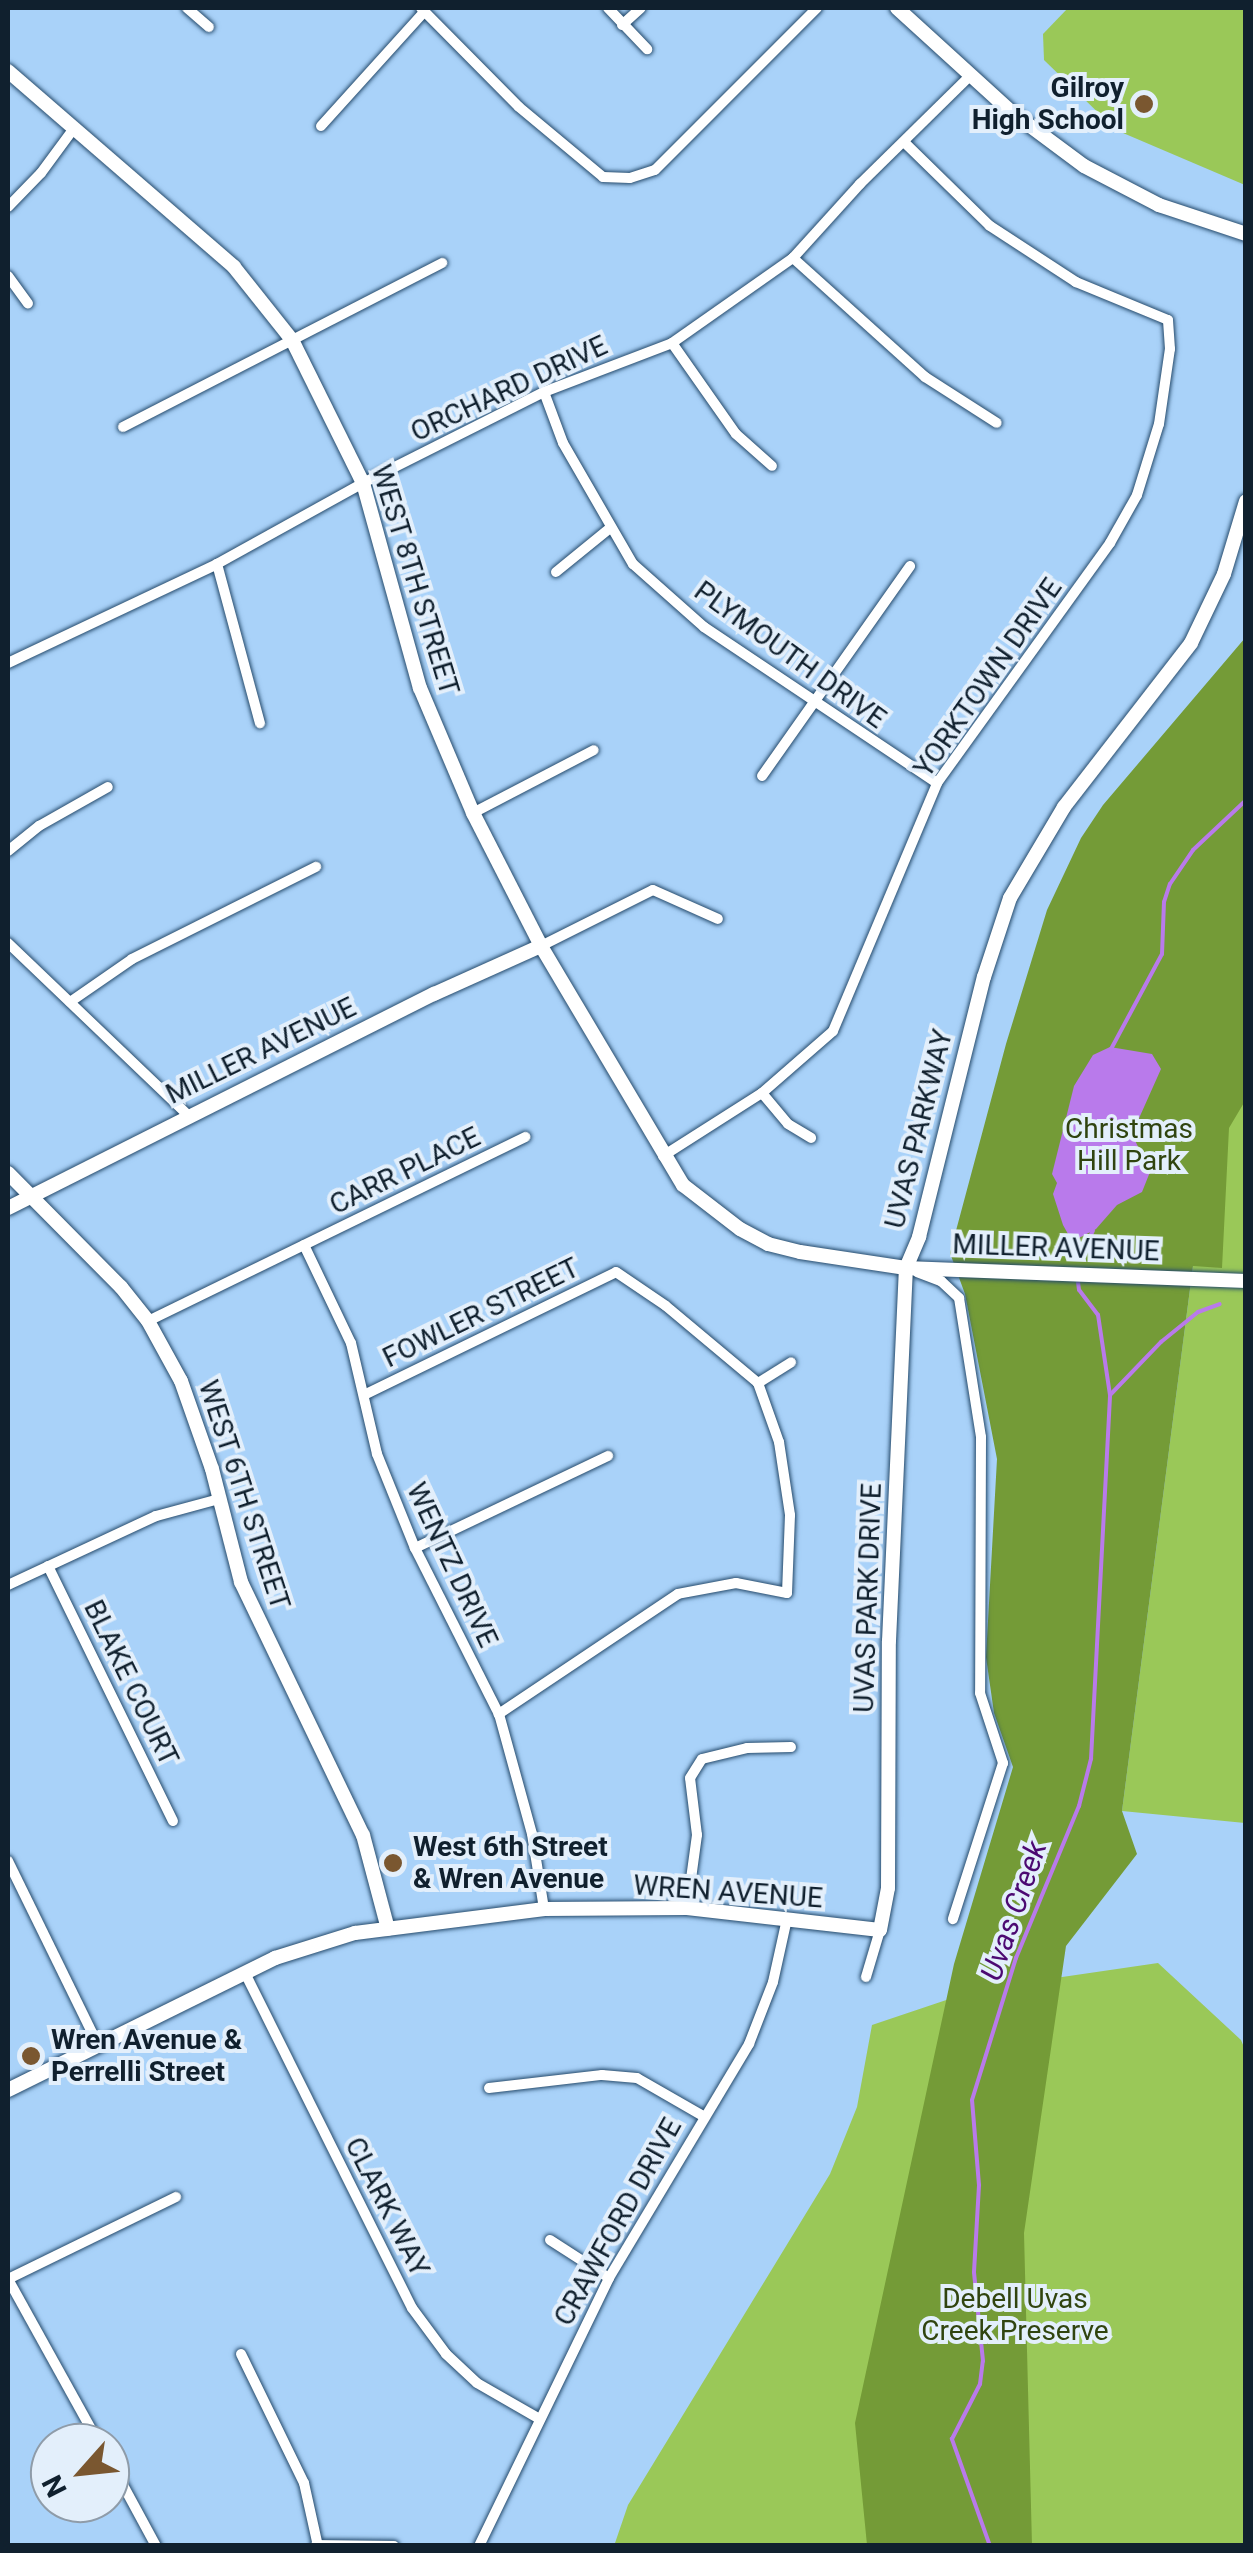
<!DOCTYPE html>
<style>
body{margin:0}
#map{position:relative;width:1253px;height:2553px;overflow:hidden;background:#a9d2f9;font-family:Roboto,sans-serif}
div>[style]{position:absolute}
.green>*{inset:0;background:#9ac858}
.forest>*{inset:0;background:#749b37}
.water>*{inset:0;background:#b97aeb}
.stream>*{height:4px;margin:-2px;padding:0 2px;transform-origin:2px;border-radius:2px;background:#b97aeb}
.roads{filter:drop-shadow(0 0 2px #264b6c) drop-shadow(0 0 2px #264b6c)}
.street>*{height:10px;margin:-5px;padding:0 5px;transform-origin:5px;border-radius:5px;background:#fff}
.secondary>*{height:14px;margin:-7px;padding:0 7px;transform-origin:7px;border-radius:7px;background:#fff}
.dots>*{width:28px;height:28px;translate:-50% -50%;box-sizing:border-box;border:5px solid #e3effb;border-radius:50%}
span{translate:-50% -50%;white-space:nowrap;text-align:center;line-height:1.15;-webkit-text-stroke:8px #e3effb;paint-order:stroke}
.poi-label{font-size:28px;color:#10202e;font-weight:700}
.right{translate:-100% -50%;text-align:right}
.left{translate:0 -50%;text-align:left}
.street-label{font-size:28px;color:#10202e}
.park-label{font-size:28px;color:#30440f}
.water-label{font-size:30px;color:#4c0972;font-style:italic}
.frame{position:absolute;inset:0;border:10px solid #10202e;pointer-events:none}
.north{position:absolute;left:30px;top:2423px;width:100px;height:100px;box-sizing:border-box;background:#e3effb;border:2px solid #8f9ca9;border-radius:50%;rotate:243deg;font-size:28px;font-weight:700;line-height:40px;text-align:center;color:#10202e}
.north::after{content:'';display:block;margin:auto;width:35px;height:45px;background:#7a5730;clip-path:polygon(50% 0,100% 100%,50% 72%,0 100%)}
</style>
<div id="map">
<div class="green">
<i style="clip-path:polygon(1068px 8px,1245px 8px,1245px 185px,1116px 130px,1044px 60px,1043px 34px)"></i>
<i style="clip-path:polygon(1245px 648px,1245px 1823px,1122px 1811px,1193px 1266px)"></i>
<i style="clip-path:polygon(1158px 1963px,1241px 2040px,1246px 2052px,1245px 2545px,614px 2546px,628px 2505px,830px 2174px,857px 2107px,872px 2025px,979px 1989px)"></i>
</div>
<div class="forest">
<i style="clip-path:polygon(1245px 638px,1245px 1101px,1229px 1128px,1222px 1268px,1193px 1266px,1122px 1811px,1137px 1854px,1066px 1946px,1024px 2233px,1032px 2545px,867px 2545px,855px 2423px,954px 1964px,1013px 1767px,994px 1713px,986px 1657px,997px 1459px,965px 1294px,950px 1253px,1006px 1044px,1047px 910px,1081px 838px,1103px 805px)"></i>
</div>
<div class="water">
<i style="clip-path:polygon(1110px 1047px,1152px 1054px,1161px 1069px,1132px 1134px,1150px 1172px,1142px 1192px,1117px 1205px,1096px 1229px,1079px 1238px,1068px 1234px,1063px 1225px,1053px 1194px,1057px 1183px,1052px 1174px,1074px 1086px,1093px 1055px)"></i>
</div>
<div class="stream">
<i style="left:1110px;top:1051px;width:110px;rotate:-61.8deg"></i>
<i style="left:1162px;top:954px;width:52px;rotate:-87.8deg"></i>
<i style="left:1164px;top:902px;width:19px;rotate:-72deg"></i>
<i style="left:1170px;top:884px;width:41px;rotate:-55.9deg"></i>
<i style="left:1193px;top:850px;width:73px;rotate:-43.3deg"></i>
<i style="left:1082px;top:1253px;width:25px;rotate:-64deg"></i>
<i style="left:1110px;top:1395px;width:74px;rotate:-46.1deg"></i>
<i style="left:1161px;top:1342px;width:48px;rotate:-39deg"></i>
<i style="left:1198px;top:1312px;width:23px;rotate:-20deg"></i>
<i style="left:990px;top:2546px;width:114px;rotate:-109.6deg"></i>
<i style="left:952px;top:2439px;width:62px;rotate:-63deg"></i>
<i style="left:980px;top:2384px;width:23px;rotate:-83deg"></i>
<i style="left:983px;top:2361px;width:89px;rotate:-95.8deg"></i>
<i style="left:974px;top:2272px;width:87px;rotate:-86.7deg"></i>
<i style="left:979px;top:2185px;width:85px;rotate:-94.7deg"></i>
<i style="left:972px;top:2100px;width:149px;rotate:-72.8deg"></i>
<i style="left:1016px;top:1958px;width:165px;rotate:-67.5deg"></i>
<i style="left:1079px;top:1806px;width:49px;rotate:-75.7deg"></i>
<i style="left:1091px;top:1759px;width:364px;rotate:-87deg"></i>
<i style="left:1110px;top:1395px;width:81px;rotate:-98.5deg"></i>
<i style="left:1098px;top:1315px;width:31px;rotate:-127deg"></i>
<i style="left:1079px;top:1290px;width:8px;rotate:-97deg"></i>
</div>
<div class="roads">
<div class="street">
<i style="left:187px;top:8px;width:29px;rotate:41deg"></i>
<i style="left:421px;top:8px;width:139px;rotate:45.3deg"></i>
<i style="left:519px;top:107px;width:109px;rotate:39.8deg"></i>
<i style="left:603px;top:177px;width:27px;rotate:2deg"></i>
<i style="left:630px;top:178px;width:26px;rotate:-18deg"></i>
<i style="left:655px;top:170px;width:229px;rotate:-45deg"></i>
<i style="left:608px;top:8px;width:57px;rotate:46.4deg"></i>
<i style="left:622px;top:25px;width:25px;rotate:-42deg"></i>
<i style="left:321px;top:126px;width:155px;rotate:-47.9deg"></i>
<i style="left:8px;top:207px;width:47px;rotate:-45.9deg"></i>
<i style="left:41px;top:173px;width:52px;rotate:-53.6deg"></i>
<i style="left:793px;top:258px;width:178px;rotate:42deg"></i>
<i style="left:925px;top:377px;width:85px;rotate:32.6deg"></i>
<i style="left:8px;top:276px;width:34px;rotate:54deg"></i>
<i style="left:672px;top:343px;width:111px;rotate:54.9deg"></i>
<i style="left:736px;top:434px;width:48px;rotate:41.6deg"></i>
<i style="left:544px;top:392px;width:54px;rotate:69.6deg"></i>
<i style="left:563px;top:443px;width:140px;rotate:60deg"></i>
<i style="left:633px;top:564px;width:95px;rotate:41.6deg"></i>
<i style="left:704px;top:627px;width:280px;rotate:33.8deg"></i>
<i style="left:123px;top:427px;width:359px;rotate:-27.2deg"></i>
<i style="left:217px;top:564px;width:165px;rotate:74.9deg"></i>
<i style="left:556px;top:572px;width:70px;rotate:-39.2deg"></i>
<i style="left:8px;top:663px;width:231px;rotate:-25.3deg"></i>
<i style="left:217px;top:564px;width:167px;rotate:-29deg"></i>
<i style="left:363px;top:483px;width:203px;rotate:-26.7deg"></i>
<i style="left:544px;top:392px;width:137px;rotate:-20.9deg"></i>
<i style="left:672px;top:343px;width:148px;rotate:-35.1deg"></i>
<i style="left:793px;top:258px;width:100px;rotate:-47.8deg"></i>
<i style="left:860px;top:184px;width:154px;rotate:-44.5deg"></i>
<i style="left:762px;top:776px;width:257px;rotate:-54.8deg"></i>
<i style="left:473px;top:813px;width:136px;rotate:-27.5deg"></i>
<i style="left:8px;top:851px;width:40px;rotate:-39deg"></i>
<i style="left:39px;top:826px;width:79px;rotate:-29.5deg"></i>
<i style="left:8px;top:943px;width:249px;rotate:43.7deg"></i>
<i style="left:541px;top:946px;width:125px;rotate:-26.6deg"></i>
<i style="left:653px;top:890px;width:71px;rotate:24deg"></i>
<i style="left:70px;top:1002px;width:75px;rotate:-34.7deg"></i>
<i style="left:132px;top:959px;width:206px;rotate:-26.6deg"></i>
<i style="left:762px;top:1093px;width:40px;rotate:50deg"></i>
<i style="left:788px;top:1124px;width:27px;rotate:31deg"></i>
<i style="left:663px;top:1156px;width:117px;rotate:-32.5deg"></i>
<i style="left:762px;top:1093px;width:94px;rotate:-41.1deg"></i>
<i style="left:833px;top:1031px;width:269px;rotate:-67.2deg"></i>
<i style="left:937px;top:783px;width:296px;rotate:-54.2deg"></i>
<i style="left:1110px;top:543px;width:55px;rotate:-60.6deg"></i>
<i style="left:1137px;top:495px;width:74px;rotate:-72.8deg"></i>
<i style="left:1159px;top:424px;width:76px;rotate:-81.7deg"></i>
<i style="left:1170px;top:349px;width:29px;rotate:-94deg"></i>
<i style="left:1168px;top:320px;width:100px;rotate:-157.6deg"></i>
<i style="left:1076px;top:282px;width:103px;rotate:-146.9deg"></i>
<i style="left:990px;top:226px;width:120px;rotate:-135.7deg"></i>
<i style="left:304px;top:1245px;width:109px;rotate:64.4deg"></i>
<i style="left:351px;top:1343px;width:114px;rotate:76.8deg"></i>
<i style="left:377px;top:1454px;width:101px;rotate:68deg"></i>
<i style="left:415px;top:1548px;width:186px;rotate:63.2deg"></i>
<i style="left:499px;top:1714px;width:124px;rotate:74.6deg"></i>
<i style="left:532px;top:1834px;width:76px;rotate:80.9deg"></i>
<i style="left:917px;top:1272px;width:26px;rotate:21deg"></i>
<i style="left:941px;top:1281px;width:25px;rotate:43deg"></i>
<i style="left:959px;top:1298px;width:141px;rotate:81deg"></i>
<i style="left:981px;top:1437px;width:256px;rotate:90.2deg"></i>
<i style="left:980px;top:1693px;width:74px;rotate:71.8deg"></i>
<i style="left:1003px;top:1763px;width:164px;rotate:107.8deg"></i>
<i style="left:148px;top:1321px;width:420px;rotate:-26deg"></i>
<i style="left:758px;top:1383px;width:39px;rotate:-32deg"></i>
<i style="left:366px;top:1394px;width:278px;rotate:-26deg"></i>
<i style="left:616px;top:1272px;width:60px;rotate:34.2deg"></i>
<i style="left:666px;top:1306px;width:120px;rotate:39.9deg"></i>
<i style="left:758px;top:1383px;width:63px;rotate:70.4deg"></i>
<i style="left:779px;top:1442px;width:74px;rotate:81.4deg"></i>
<i style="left:790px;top:1515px;width:78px;rotate:92.2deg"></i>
<i style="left:787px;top:1593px;width:52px;rotate:-168.9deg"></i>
<i style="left:736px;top:1583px;width:59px;rotate:169.3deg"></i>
<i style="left:678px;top:1594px;width:216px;rotate:146.2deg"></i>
<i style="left:415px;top:1548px;width:214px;rotate:-25.5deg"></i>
<i style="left:48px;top:1566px;width:284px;rotate:63.9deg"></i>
<i style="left:8px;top:1585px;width:163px;rotate:-25deg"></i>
<i style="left:156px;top:1516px;width:65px;rotate:-15.1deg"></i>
<i style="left:8px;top:1861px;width:205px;rotate:63.9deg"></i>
<i style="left:687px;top:1908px;width:74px;rotate:-82.2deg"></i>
<i style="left:697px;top:1835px;width:57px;rotate:-97deg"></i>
<i style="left:690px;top:1778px;width:22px;rotate:-58deg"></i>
<i style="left:702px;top:1759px;width:46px;rotate:-13.7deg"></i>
<i style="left:747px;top:1748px;width:44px;rotate:-1.3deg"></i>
<i style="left:245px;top:1973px;width:374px;rotate:63.5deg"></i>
<i style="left:412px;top:2308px;width:57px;rotate:53.5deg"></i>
<i style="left:446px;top:2354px;width:42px;rotate:43.1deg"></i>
<i style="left:477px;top:2383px;width:70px;rotate:29.8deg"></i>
<i style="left:866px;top:1977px;width:49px;rotate:-73.4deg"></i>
<i style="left:489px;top:2088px;width:114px;rotate:-6.6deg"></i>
<i style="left:602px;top:2075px;width:35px;rotate:5deg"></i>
<i style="left:637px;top:2078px;width:76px;rotate:29.9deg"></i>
<i style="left:550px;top:2240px;width:70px;rotate:32.8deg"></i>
<i style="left:8px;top:2279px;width:187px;rotate:-26deg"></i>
<i style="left:8px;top:2279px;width:188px;rotate:61deg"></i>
<i style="left:241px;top:2354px;width:144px;rotate:64deg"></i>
<i style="left:304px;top:2483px;width:65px;rotate:77.5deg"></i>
<i style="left:110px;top:2461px;width:97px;rotate:61.6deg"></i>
<i style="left:316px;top:2545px;width:78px;rotate:0.7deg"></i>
<i style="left:479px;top:2546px;width:298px;rotate:-64.1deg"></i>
<i style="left:609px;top:2278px;width:273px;rotate:-59.1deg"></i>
<i style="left:749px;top:2044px;width:66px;rotate:-68.8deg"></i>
<i style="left:773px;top:1982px;width:65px;rotate:-77.5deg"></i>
</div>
<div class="secondary">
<i style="left:897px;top:8px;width:153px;rotate:42.3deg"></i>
<i style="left:1010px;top:111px;width:92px;rotate:36.6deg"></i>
<i style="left:1084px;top:166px;width:85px;rotate:27.5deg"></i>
<i style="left:1159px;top:205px;width:92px;rotate:18.4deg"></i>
<i style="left:8px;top:71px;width:299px;rotate:40.9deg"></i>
<i style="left:234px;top:267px;width:93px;rotate:51.5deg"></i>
<i style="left:292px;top:340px;width:160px;rotate:63.6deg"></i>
<i style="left:363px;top:483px;width:213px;rotate:74.5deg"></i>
<i style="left:420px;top:688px;width:136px;rotate:67deg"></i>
<i style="left:473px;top:813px;width:149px;rotate:62.9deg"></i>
<i style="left:541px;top:946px;width:278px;rotate:59.3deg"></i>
<i style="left:683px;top:1185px;width:72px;rotate:37.7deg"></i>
<i style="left:740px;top:1229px;width:32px;rotate:28deg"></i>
<i style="left:768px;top:1244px;width:33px;rotate:14deg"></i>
<i style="left:800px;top:1252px;width:107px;rotate:8.6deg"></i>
<i style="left:906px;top:1268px;width:340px;rotate:2.2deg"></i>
<i style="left:8px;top:1173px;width:161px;rotate:45.3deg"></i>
<i style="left:121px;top:1287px;width:43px;rotate:51.5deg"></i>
<i style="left:148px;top:1321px;width:68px;rotate:61.2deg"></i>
<i style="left:181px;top:1381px;width:93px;rotate:70.6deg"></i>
<i style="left:212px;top:1469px;width:117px;rotate:75.6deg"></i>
<i style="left:241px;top:1582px;width:281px;rotate:64.3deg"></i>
<i style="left:363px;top:1835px;width:97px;rotate:75.1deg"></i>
<i style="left:8px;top:1208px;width:477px;rotate:-26.7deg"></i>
<i style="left:434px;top:994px;width:117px;rotate:-24.2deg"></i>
<i style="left:8px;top:2090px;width:298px;rotate:-26.3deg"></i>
<i style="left:275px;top:1958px;width:84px;rotate:-17.4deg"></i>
<i style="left:355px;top:1933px;width:191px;rotate:-7.2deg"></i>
<i style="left:544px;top:1909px;width:143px;rotate:-0.4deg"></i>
<i style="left:687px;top:1908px;width:194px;rotate:6.5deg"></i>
<i style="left:880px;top:1930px;width:43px;rotate:-79.2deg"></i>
<i style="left:888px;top:1888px;width:247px;rotate:-89.8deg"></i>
<i style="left:889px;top:1641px;width:373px;rotate:-87.4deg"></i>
<i style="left:906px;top:1268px;width:34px;rotate:-67deg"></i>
<i style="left:919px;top:1237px;width:268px;rotate:-76deg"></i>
<i style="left:984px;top:977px;width:83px;rotate:-71.8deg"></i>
<i style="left:1010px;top:898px;width:106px;rotate:-59.3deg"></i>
<i style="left:1064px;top:807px;width:207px;rotate:-52.2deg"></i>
<i style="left:1191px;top:643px;width:76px;rotate:-64.4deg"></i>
<i style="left:1224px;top:574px;width:76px;rotate:-73.2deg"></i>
</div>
</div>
<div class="dots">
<i style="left:1144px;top:104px;background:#7a5730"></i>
<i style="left:393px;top:1863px;background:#7a5730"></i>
<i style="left:31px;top:2056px;background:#7a5730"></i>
</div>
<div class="poi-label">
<span class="right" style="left:1124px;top:104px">Gilroy<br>High School</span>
<span class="left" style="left:413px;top:1863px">West 6th Street<br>&amp; Wren Avenue</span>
<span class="left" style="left:51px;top:2056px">Wren Avenue &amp;<br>Perrelli Street</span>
</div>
<div class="street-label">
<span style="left:509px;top:389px;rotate:-25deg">ORCHARD DRIVE</span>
<span style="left:415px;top:580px;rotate:73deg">WEST 8TH STREET</span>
<span style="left:790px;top:655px;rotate:36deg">PLYMOUTH DRIVE</span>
<span style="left:988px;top:678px;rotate:-55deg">YORKTOWN DRIVE</span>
<span style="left:261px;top:1051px;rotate:-26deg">MILLER AVENUE</span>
<span style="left:919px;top:1129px;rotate:-76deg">UVAS PARKWAY</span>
<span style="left:405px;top:1171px;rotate:-26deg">CARR PLACE</span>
<span style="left:1056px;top:1248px;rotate:2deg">MILLER AVENUE</span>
<span style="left:481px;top:1313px;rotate:-26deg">FOWLER STREET</span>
<span style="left:244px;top:1495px;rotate:72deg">WEST 6TH STREET</span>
<span style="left:452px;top:1565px;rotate:65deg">WENTZ DRIVE</span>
<span style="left:868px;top:1598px;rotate:-88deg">UVAS PARK DRIVE</span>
<span style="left:131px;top:1683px;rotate:64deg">BLAKE COURT</span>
<span style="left:728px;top:1892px;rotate:4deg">WREN AVENUE</span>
<span style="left:387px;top:2207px;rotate:63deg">CLARK WAY</span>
<span style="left:618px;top:2222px;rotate:-61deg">CRAWFORD DRIVE</span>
</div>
<div class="park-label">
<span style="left:1129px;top:1145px">Christmas<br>Hill Park</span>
<span style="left:1015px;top:2315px">Debell Uvas<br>Creek Preserve</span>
</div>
<div class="water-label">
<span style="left:1014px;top:1911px;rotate:-71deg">Uvas Creek</span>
</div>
<div class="frame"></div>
<div class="north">N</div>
</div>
